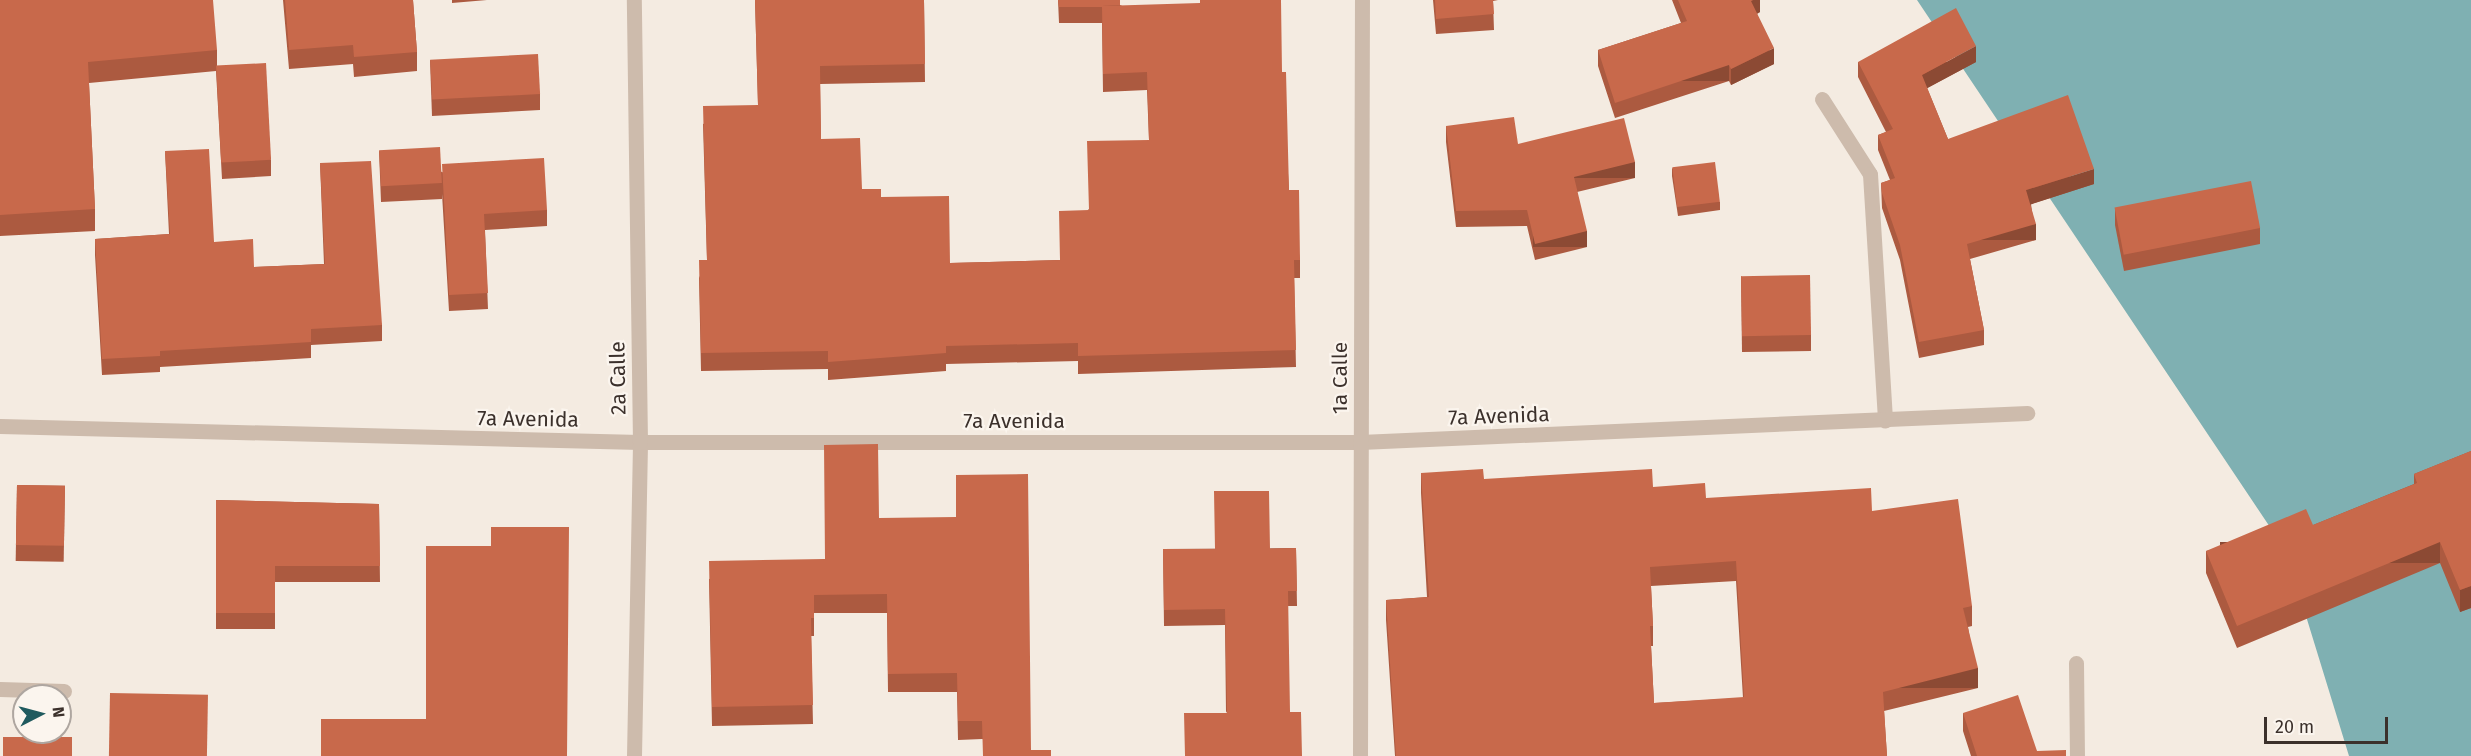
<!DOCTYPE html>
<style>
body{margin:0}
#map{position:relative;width:2471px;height:756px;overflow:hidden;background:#f4ebe1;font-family:"Fira Sans",sans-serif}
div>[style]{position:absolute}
.water>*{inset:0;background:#7fb0b2}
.lane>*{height:15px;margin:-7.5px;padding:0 7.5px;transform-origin:7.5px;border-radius:7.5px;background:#cdbbac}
.street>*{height:15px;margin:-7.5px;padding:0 7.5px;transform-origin:7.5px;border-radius:7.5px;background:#cdbbac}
.wall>*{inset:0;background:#ac5a40;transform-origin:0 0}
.shaded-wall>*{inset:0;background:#8c4a34;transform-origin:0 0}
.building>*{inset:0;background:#c8694b;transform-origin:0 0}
span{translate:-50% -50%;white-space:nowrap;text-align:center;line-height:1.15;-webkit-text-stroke:4.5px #fbf5ee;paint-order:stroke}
.street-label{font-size:21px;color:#3b302b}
.north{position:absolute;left:12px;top:684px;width:60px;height:60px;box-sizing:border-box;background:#fbf5ee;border:2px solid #aea6a0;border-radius:50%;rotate:84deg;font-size:16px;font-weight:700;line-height:24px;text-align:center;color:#3b302b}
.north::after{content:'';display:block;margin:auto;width:21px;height:27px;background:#1f5a5e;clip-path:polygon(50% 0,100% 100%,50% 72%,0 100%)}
.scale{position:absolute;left:2264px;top:717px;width:124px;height:27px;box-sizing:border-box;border:3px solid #3b302b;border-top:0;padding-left:8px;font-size:18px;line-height:21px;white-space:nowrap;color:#3b302b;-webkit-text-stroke:4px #fbf5ee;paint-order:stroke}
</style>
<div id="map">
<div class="water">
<i style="clip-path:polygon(1917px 0,2471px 0,2471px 756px,2349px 756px,2286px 551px)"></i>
</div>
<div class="lane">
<i style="left:0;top:689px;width:64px;rotate:1.8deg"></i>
</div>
<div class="street">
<i style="left:1822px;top:99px;width:89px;rotate:57.4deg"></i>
<i style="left:1870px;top:174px;width:247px;rotate:86.5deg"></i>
<i style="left:0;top:426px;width:640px;rotate:1.43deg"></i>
<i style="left:640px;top:442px;width:720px"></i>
<i style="left:1360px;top:442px;width:668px;rotate:-2.49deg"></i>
<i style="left:2076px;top:663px;width:93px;rotate:89.4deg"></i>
<i style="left:634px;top:756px;width:314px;rotate:-88.9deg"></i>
<i style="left:640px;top:442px;width:442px;rotate:-90.8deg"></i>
<i style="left:1360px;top:756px;width:756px;rotate:-89.85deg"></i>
</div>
<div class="wall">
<i style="clip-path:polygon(0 0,217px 50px,217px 66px,271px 160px,271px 176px,222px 179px,216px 71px,89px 83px,95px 209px,95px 231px,0 236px)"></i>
<i style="clip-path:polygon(283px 0,413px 0,417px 52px,417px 71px,354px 77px,353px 64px,289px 69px)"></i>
<i style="clip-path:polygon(452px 0,487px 0,452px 3px)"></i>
<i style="clip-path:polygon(755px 0,924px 0,925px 82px,820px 84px,821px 139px,862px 189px,881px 197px,950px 263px,1060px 260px,1088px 210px,1149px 140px,1147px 90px,1103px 92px,1102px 23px,1059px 23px,1058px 0,1120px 5px,1282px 72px,1289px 190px,1300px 260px,1300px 278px,1294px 278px,1296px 367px,1078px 374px,1078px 361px,946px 364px,946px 371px,828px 380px,828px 369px,701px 371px,699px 278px,707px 260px,703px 124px,758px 105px)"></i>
<i style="clip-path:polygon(1433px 0,1498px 0,1493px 1px,1494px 30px,1436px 34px)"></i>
<i style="clip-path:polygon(1672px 0,1760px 0,1760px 12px,1757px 14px,1774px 64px,1731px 85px,1729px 81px,1615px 118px,1598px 66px,1598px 50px,1681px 23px)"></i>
<i style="clip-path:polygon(430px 60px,540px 94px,540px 110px,432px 116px)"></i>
<i style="clip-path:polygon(1858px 62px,1976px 62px,1927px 88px,1948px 139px,2094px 184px,2031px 204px,2036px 240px,1970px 259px,1984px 330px,1984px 345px,1919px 358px,1900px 260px,1882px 208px,1881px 183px,1890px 180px,1878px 150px,1878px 135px,1886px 132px,1858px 77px)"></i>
<i style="clip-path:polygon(1446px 126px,1518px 144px,1635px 178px,1577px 192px,1587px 247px,1535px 260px,1527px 226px,1456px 227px,1446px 142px)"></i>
<i style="clip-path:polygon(165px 151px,214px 242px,254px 267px,324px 264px,320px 163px,382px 325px,382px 341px,311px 345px,311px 358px,160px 367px,160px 372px,102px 375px,95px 255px,95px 239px,169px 234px)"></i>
<i style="clip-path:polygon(379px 151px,442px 172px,547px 210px,547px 226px,485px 230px,488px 309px,449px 311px,442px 194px,442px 199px,381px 202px)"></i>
<i style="clip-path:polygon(1672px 168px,1720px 202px,1720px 210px,1678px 216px,1672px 176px)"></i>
<i style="clip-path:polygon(2115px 209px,2260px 228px,2260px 244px,2124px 271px,2115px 225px)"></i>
<i style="clip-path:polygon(1741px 276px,1811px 335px,1811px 351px,1742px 352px)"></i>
<i style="clip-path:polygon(2471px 451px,2471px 608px,2460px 612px,2440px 563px,2237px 648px,2206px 573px,2206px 551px,2313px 525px,2414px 484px,2414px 474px)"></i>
<i style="clip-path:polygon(evenodd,1421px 473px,1484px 479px,1653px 487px,1706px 498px,1872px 511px,1972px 606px,1972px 626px,1968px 627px,1978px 688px,1884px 711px,1887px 756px,1395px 756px,1386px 620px,1386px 600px,1427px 597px,1421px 493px,1421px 473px,1736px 581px,1743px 698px,1654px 703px,1651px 646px,1653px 646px,1653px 626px,1651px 586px,1736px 581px)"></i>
<i style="left:17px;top:485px;width:48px;height:76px;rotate:1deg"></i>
<i style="clip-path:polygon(216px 500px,379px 504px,380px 582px,275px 582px,275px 629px,216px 629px)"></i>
<i style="clip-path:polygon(879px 518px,1031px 750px,1051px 756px,982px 739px,958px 740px,957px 692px,888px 692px,887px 613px,814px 613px,814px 636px,811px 636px,813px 724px,712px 726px,709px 579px,825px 559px)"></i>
<i style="clip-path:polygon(1296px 548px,1297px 606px,1288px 606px,1226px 713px,1225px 625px,1164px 626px,1163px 549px)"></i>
<i style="clip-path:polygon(1963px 713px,2037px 751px,2066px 756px,1971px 756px,1963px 731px)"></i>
</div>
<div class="shaded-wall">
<i style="clip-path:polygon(1753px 0,1760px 0,1760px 12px,1751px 16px,1751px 1px)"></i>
<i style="clip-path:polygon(1976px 46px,1976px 62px,1922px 91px,1922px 75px)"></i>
<i style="clip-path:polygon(1774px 48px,1774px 64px,1731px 85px,1731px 69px)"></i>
<i style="left:1729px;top:65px;width:16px;height:120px;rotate:90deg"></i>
<i style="left:1635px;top:162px;width:16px;height:63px;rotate:90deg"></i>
<i style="clip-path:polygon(2094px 169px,2094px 184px,2026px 206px,2026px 190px)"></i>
<i style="left:2036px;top:224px;width:16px;height:72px;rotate:90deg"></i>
<i style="left:1587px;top:231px;width:16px;height:54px;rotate:90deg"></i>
<i style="left:2440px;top:542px;width:21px;height:220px;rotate:90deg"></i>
<i style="clip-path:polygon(2471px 586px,2471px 608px,2460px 612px,2460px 590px)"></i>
<i style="left:1978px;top:668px;width:20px;height:98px;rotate:90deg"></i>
</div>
<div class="building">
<i style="clip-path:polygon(0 0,213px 0,217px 50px,88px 62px,95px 209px,0 215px)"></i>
<i style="clip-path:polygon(285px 0,413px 0,417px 52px,354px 57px,353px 45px,289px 50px)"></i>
<i style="clip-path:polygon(755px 0,924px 0,925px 64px,820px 66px,821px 139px,860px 138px,862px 189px,881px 189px,881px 197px,949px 196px,950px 263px,1060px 260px,1059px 211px,1089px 210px,1087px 141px,1149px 140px,1147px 72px,1103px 74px,1102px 6px,1200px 3px,1200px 0,1281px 0,1282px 72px,1286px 72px,1289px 190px,1299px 190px,1300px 260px,1294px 260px,1296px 350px,1078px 356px,1078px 343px,946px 346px,946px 353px,828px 362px,828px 351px,701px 353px,699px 260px,707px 260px,703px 106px,758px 105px)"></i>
<i style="clip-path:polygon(1058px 0,1120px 0,1120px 5px,1102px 6px,1102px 7px,1059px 7px)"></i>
<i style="clip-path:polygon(1435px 0,1493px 0,1494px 14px,1436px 19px)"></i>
<i style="clip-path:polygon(1678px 0,1753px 0,1751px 1px,1774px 48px,1731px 69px,1729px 65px,1615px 103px,1598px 50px,1687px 21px)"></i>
<i style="clip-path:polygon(1956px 8px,1976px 46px,1922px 75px,1948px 139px,2068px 95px,2094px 169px,2026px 190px,2036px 224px,1967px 244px,1984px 330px,1919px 342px,1900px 245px,1882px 193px,1881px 183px,1895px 178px,1878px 135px,1893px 129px,1858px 62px)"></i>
<i style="left:538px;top:54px;width:40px;height:108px;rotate:87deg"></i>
<i style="left:266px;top:63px;width:97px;height:50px;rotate:87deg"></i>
<i style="clip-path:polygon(1514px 117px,1518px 144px,1624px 118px,1635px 162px,1574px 177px,1587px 231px,1535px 244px,1527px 210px,1456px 211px,1446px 126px)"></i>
<i style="left:440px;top:147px;width:36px;height:61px;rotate:87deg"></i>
<i style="clip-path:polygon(209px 149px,214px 242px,253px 239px,254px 267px,325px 264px,320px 163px,371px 161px,382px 325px,311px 329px,311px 342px,160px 351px,160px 356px,102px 359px,95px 239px,170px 234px,165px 151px)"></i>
<i style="clip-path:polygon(544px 158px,547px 210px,484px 214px,488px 293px,449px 295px,442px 164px)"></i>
<i style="left:1715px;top:162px;width:40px;height:43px;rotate:83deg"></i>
<i style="left:2251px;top:181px;width:48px;height:139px;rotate:79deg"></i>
<i style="left:1810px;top:275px;width:60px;height:69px;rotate:89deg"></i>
<i style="clip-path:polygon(878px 444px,879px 518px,956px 517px,956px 475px,1028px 474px,1031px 750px,1051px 750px,1051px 756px,983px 756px,982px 721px,958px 721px,957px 673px,888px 674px,887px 594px,814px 595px,814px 618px,811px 618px,813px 705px,712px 707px,709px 561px,825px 559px,824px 445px)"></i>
<i style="clip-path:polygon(2471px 451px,2471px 586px,2460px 590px,2440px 542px,2237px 626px,2206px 551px,2306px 509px,2313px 525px,2417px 483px,2414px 474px)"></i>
<i style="clip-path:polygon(evenodd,1483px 469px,1484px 479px,1652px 469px,1653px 487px,1705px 483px,1706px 498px,1871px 488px,1872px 511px,1958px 499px,1972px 606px,1963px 608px,1978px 668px,1883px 692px,1887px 756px,1396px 756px,1386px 600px,1429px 597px,1421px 473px,1483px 469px,1736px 561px,1744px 697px,1654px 703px,1650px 626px,1653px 626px,1650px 567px,1736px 561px)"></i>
<i style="left:17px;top:485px;width:48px;height:60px;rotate:1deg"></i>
<i style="clip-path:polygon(1214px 491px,1269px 491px,1270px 549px,1296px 548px,1297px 591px,1288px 591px,1290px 712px,1301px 712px,1302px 756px,1185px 756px,1184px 713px,1227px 713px,1225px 609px,1164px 610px,1163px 549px,1215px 549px)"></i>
<i style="clip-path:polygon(216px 500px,379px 504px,380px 566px,275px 566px,275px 613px,216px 613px)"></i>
<i style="clip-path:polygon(491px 527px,569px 527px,567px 756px,321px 756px,321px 719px,426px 719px,426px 546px,491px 546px)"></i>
<i style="left:110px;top:693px;width:98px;height:63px;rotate:1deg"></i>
<i style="clip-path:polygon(2018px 695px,2037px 751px,2066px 750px,2066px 756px,1977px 756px,1963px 713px)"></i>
<i style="left:3px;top:737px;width:69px;height:19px"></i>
</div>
<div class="street-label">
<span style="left:618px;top:378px;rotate:-91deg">2a Calle</span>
<span style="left:1340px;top:378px;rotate:-90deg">1a Calle</span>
<span style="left:1499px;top:416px;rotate:-2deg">7a Avenida</span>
<span style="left:528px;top:419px;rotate:1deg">7a Avenida</span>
<span style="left:1014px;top:421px">7a Avenida</span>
</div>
<div class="north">N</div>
<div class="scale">20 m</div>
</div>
